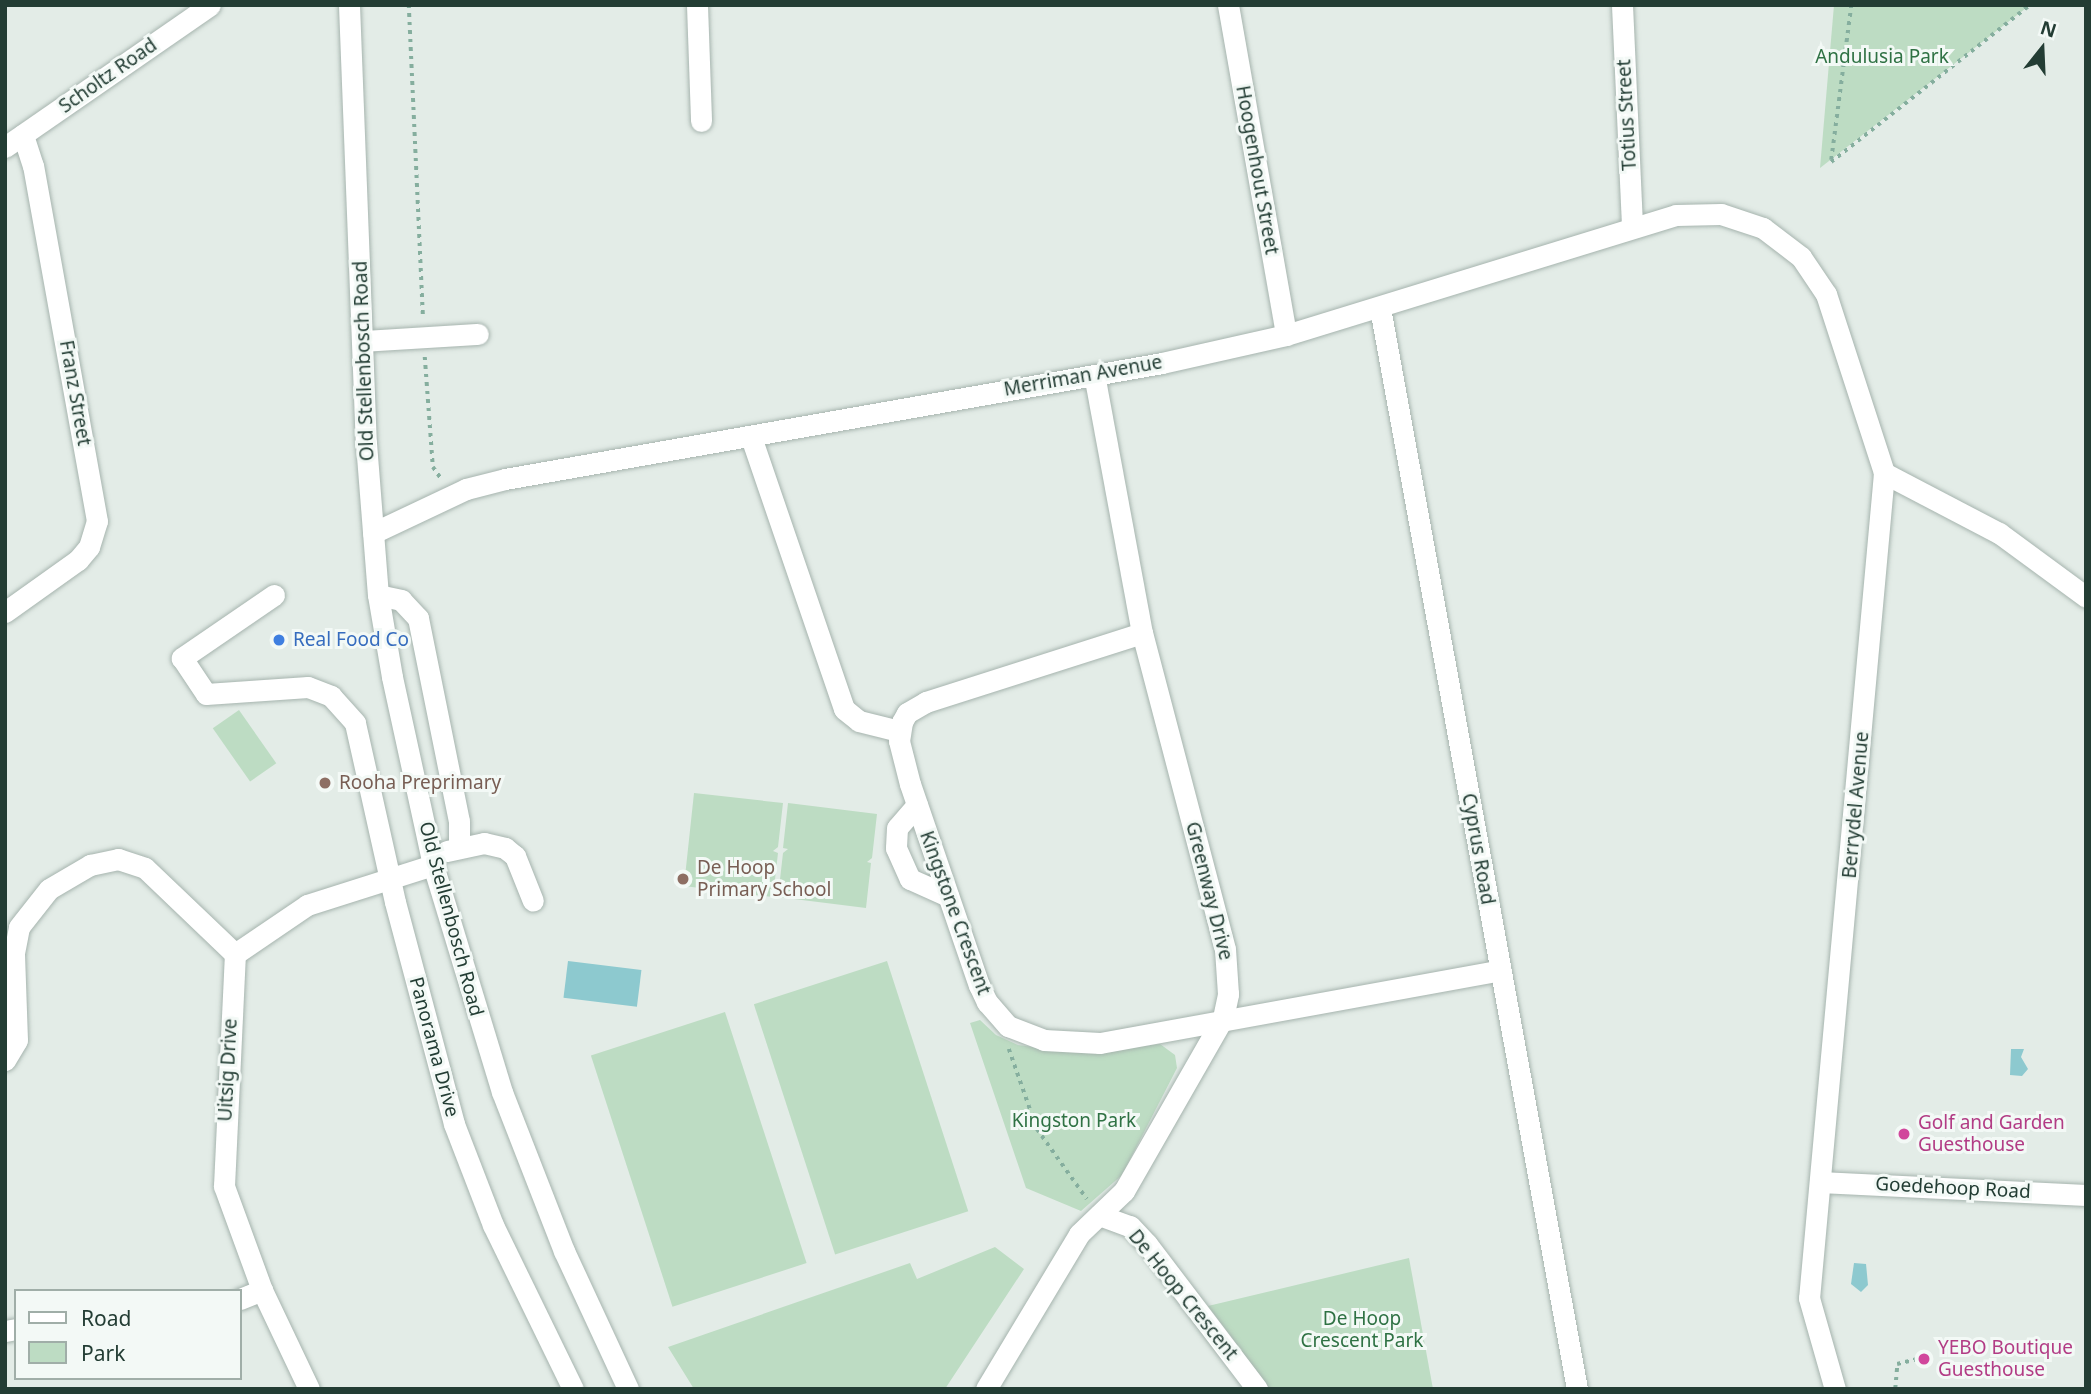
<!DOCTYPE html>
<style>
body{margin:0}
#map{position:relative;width:2091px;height:1394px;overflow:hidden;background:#e3ece7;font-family:"Noto Sans",sans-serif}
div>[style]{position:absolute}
.green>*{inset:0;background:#bddcc3;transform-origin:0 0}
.water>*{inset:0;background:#8dc9cf;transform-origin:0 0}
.path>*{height:3.5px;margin-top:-1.75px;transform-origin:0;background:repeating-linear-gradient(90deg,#85ae9e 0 3.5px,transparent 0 8.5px)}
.roads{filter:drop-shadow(0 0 2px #a6b4ae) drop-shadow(0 0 2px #a6b4ae)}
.minor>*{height:21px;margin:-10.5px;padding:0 10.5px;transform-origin:10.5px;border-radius:10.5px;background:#fff}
.dots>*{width:19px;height:19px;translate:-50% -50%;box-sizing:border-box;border:4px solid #f3f9f6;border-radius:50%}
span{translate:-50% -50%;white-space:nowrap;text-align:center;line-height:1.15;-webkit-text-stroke:6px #f3f9f6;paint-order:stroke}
.park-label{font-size:19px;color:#2f7244}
.street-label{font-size:19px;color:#233d34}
.shop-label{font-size:19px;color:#366cbe}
.left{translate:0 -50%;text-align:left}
.education-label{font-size:19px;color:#785e54}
.hotel-label{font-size:19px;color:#b23c85}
.frame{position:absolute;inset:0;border:7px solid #233d34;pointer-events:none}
.legend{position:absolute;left:14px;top:1289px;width:228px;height:91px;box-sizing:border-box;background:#f3f9f6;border:2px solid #a0aea8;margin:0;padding:9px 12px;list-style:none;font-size:21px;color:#233d34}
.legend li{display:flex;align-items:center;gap:14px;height:35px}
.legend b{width:35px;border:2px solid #a0aea8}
.north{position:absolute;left:2007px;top:14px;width:70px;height:70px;-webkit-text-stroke:5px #f3f9f6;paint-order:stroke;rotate:18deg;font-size:19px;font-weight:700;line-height:28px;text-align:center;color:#233d34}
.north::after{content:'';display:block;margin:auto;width:24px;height:32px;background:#233d34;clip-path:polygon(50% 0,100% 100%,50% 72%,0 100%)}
</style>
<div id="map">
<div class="green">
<i style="clip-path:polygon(1834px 5px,2030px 5px,1820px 168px)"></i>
<i style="left:239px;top:710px;width:65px;height:32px;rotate:55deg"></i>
<i style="clip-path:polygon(694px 793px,783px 803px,778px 847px,773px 851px,778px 853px,773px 897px,684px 886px)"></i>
<i style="clip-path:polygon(788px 803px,877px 814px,872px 858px,867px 862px,871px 863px,866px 908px,778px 897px,783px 853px,788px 849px,783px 848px)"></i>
<i style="left:887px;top:961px;width:263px;height:140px;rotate:72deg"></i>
<i style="left:725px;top:1012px;width:264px;height:141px;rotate:72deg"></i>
<i style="clip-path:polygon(980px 1020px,996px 1035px,1018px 1045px,1078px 1053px,1160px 1044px,1175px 1055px,1177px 1068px,1122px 1175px,1081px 1211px,1026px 1188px,970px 1023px)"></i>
<i style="clip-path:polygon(995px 1247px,1024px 1269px,945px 1389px,694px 1389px,668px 1347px,910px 1263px,917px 1279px)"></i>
<i style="clip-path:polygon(1409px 1258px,1433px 1389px,1270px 1389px,1208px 1306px)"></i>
</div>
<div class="water">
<i style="left:568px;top:961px;width:74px;height:37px;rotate:7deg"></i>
<i style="clip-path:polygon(2011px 1049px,2024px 1049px,2021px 1057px,2028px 1069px,2022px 1076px,2010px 1075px)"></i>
<i style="clip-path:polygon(1854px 1263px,1866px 1264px,1868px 1285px,1861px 1292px,1851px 1284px)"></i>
</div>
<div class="path">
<i style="left:409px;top:5px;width:313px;rotate:87.4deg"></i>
<i style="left:1831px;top:160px;width:156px;rotate:-82.6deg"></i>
<i style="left:1831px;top:162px;width:253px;rotate:-38.3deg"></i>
<i style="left:425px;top:357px;width:110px;rotate:85.8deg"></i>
<i style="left:433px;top:467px;width:16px;rotate:55deg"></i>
<i style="left:1009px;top:1049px;width:85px;rotate:70.7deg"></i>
<i style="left:1037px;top:1129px;width:86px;rotate:54.5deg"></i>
<i style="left:1895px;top:1389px;width:25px;rotate:-85deg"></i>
<i style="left:1897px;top:1364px;width:25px;rotate:-14deg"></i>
</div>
<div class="roads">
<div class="minor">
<i style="left:349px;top:5px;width:438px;rotate:87.8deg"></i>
<i style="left:366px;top:443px;width:152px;rotate:85.5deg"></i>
<i style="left:378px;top:595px;width:83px;rotate:80.3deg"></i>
<i style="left:392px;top:677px;width:192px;rotate:77.7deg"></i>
<i style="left:433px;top:865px;width:237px;rotate:73.1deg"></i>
<i style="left:502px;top:1092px;width:171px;rotate:68.7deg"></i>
<i style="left:564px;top:1251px;width:152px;rotate:65.1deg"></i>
<i style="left:697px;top:5px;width:116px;rotate:88deg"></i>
<i style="left:1228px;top:5px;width:335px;rotate:80deg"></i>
<i style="left:1622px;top:5px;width:220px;rotate:87.4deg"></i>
<i style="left:5px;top:147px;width:249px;rotate:-34.7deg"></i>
<i style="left:1380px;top:308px;width:1099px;rotate:79.67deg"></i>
<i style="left:363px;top:341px;width:115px;rotate:-3.5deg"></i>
<i style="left:751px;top:437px;width:287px;rotate:71.1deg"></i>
<i style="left:844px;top:709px;width:19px;rotate:39deg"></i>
<i style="left:859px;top:721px;width:41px;rotate:14deg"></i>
<i style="left:1884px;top:473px;width:130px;rotate:27.6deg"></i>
<i style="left:1999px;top:533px;width:108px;rotate:36.3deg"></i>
<i style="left:373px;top:533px;width:103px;rotate:-25.3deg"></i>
<i style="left:466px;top:489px;width:40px;rotate:-14.4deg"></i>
<i style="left:505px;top:479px;width:667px;rotate:-10.01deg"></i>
<i style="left:1162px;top:363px;width:127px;rotate:-12.7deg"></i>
<i style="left:1286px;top:335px;width:408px;rotate:-17.1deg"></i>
<i style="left:1676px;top:215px;width:45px;rotate:-1.3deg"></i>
<i style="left:1721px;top:214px;width:44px;rotate:18.4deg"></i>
<i style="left:1763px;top:228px;width:48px;rotate:37.3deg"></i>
<i style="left:1801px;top:257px;width:45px;rotate:56deg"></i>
<i style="left:1826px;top:294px;width:188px;rotate:72deg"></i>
<i style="left:1884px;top:473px;width:828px;rotate:95.19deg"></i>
<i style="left:1809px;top:1298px;width:95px;rotate:74.1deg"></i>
<i style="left:274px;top:595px;width:112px;rotate:145.6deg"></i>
<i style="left:182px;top:658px;width:43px;rotate:56.3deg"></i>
<i style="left:206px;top:694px;width:102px;rotate:-3.9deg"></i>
<i style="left:308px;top:687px;width:25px;rotate:21deg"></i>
<i style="left:331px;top:696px;width:36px;rotate:48deg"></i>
<i style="left:355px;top:723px;width:183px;rotate:77.4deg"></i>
<i style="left:395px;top:902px;width:230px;rotate:75.1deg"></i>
<i style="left:454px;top:1124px;width:108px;rotate:68.9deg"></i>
<i style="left:493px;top:1225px;width:182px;rotate:64deg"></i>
<i style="left:378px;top:595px;width:24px;rotate:12deg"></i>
<i style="left:401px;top:600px;width:25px;rotate:47deg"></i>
<i style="left:418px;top:618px;width:207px;rotate:78.6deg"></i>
<i style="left:459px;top:821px;width:26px;rotate:90deg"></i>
<i style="left:5px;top:612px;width:90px;rotate:-35.5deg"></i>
<i style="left:78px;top:560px;width:17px;rotate:-50deg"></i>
<i style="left:89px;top:547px;width:27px;rotate:-73deg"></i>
<i style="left:97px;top:521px;width:361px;rotate:-100.2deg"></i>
<i style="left:33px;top:166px;width:33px;rotate:-108deg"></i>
<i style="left:1142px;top:633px;width:227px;rotate:162.3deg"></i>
<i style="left:926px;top:702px;width:22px;rotate:150deg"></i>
<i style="left:907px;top:713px;width:10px;rotate:119deg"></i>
<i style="left:902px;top:722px;width:19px;rotate:99deg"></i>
<i style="left:899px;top:741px;width:44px;rotate:75.7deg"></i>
<i style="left:910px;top:784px;width:213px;rotate:71.1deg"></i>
<i style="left:979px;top:985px;width:19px;rotate:65deg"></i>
<i style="left:987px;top:1002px;width:32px;rotate:49deg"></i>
<i style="left:1008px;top:1026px;width:39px;rotate:21deg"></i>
<i style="left:1044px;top:1040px;width:56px;rotate:3.1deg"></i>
<i style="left:1100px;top:1043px;width:407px;rotate:-10.3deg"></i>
<i style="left:917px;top:805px;width:30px;rotate:131deg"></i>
<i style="left:897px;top:828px;width:20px;rotate:93deg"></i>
<i style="left:896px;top:848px;width:34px;rotate:66deg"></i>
<i style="left:910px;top:879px;width:42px;rotate:24.1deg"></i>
<i style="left:447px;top:851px;width:38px;rotate:-12deg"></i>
<i style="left:484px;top:843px;width:22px;rotate:13deg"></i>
<i style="left:505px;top:848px;width:13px;rotate:39deg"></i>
<i style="left:515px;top:856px;width:48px;rotate:68.2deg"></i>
<i style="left:5px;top:1060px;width:23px;rotate:-59deg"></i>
<i style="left:17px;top:1040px;width:87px;rotate:-92deg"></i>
<i style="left:14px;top:953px;width:26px;rotate:-79deg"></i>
<i style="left:19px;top:927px;width:48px;rotate:-51.7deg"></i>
<i style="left:49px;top:889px;width:48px;rotate:-30.3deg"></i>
<i style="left:90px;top:865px;width:29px;rotate:-12deg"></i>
<i style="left:118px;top:859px;width:28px;rotate:18deg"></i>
<i style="left:145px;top:868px;width:124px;rotate:43.7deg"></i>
<i style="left:1820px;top:1182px;width:266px;rotate:2.8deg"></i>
<i style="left:1099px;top:1215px;width:33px;rotate:20deg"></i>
<i style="left:1130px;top:1226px;width:25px;rotate:47deg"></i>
<i style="left:1147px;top:1244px;width:182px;rotate:52.8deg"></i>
<i style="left:240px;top:1299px;width:24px;rotate:-22deg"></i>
<i style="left:5px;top:1331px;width:11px;rotate:-10deg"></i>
<i style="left:309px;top:1389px;width:110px;rotate:-115.4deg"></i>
<i style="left:262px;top:1290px;width:111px;rotate:-110.1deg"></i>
<i style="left:224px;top:1186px;width:232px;rotate:-87.3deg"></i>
<i style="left:235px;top:954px;width:87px;rotate:-34.2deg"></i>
<i style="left:307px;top:905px;width:132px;rotate:-17.6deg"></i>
<i style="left:986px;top:1389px;width:181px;rotate:-59deg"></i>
<i style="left:1079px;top:1234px;width:62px;rotate:-43.7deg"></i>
<i style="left:1124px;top:1191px;width:199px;rotate:-60.2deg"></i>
<i style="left:1223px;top:1018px;width:25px;rotate:-78deg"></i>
<i style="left:1228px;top:994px;width:45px;rotate:-93.8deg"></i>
<i style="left:1225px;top:949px;width:327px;rotate:-104.7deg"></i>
<i style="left:1142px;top:633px;width:262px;rotate:-100.5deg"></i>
</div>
</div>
<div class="dots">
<i style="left:279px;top:640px;background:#3f7fe0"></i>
<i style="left:325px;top:783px;background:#8d6e63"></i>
<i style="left:683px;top:879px;background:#8d6e63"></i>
<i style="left:1904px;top:1134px;background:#d1479c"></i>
<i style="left:1924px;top:1359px;background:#d1479c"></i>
</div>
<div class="park-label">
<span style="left:1882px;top:57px">Andulusia Park</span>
<span style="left:1074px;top:1121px">Kingston Park</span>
<span style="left:1362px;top:1330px">De Hoop<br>Crescent Park</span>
</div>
<div class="street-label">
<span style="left:108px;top:76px;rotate:-35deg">Scholtz Road</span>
<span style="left:1627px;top:115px;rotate:-93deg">Totius Street</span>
<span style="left:1257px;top:170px;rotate:80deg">Hoogenhout Street</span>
<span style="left:364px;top:361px;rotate:-92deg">Old Stellenbosch Road</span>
<span style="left:1083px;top:376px;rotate:-10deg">Merriman Avenue</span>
<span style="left:75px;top:393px;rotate:80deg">Franz Street</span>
<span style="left:1856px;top:805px;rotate:-85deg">Berrydel Avenue</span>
<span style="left:1478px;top:849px;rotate:80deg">Cyprus Road</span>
<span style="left:1209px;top:891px;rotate:76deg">Greenway Drive</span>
<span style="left:955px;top:913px;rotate:70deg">Kingstone Crescent</span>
<span style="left:451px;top:919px;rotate:75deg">Old Stellenbosch Road</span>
<span style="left:434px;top:1047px;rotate:75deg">Panorama Drive</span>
<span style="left:228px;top:1070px;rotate:-87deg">Uitsig Drive</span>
<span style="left:1953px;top:1188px;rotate:3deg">Goedehoop Road</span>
<span style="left:1183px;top:1295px;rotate:51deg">De Hoop Crescent</span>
</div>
<div class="shop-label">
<span class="left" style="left:293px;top:640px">Real Food Co</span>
</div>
<div class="education-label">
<span class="left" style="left:339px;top:783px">Rooha Preprimary</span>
<span class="left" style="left:697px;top:879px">De Hoop<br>Primary School</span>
</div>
<div class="hotel-label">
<span class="left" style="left:1918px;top:1134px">Golf and Garden<br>Guesthouse</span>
<span class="left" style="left:1938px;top:1359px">YEBO Boutique<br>Guesthouse</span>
</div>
<div class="frame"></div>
<ul class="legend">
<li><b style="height:9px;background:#fff"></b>Road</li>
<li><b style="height:19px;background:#bddcc3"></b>Park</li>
</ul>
<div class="north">N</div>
</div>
